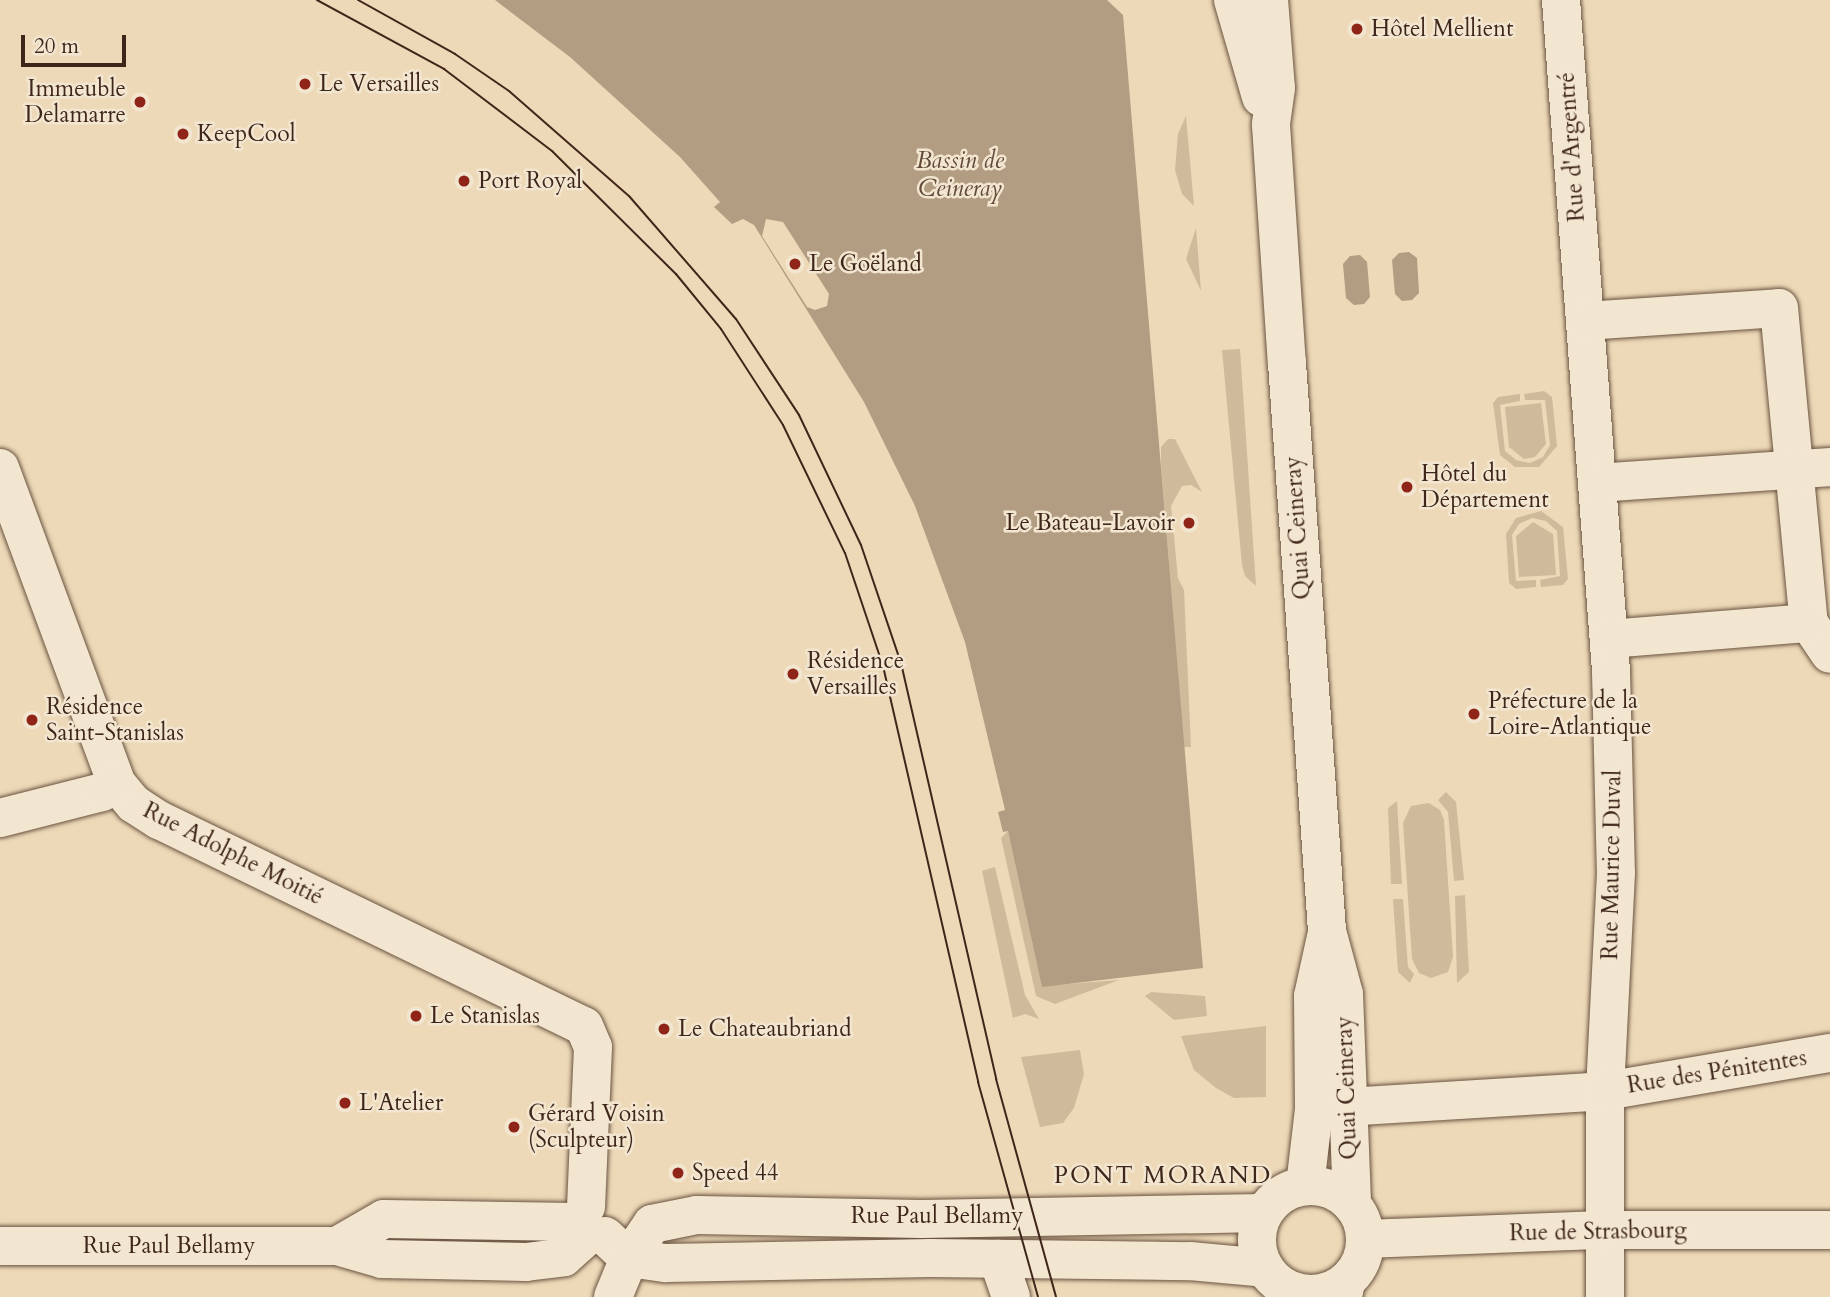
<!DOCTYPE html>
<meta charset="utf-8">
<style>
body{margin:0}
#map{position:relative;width:1830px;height:1297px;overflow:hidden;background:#edd9b7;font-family:Cardo,serif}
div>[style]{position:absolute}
.green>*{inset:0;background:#cfbb9c}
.water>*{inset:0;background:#b29c82}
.roads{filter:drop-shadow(0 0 2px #6a5341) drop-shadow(0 0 2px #6a5341)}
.street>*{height:38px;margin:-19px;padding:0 19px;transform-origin:19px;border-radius:19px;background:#f3e6d0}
.secondary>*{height:38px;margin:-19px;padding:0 19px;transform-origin:19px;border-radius:19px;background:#f3e6d0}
.secondary>.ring{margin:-19px;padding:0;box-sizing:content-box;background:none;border:38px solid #f3e6d0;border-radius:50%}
.tram>*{height:2px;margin:-1px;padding:0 1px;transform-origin:1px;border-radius:1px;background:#3f261a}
.dots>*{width:19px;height:19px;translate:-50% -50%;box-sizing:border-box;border:4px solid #f3e6d0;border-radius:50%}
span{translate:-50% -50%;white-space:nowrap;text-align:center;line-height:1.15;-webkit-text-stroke:5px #f3e6d0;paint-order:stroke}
.poi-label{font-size:23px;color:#3f261a}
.left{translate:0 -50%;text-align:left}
.right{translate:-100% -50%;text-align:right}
.street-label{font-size:23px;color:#3f261a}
.water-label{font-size:24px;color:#624939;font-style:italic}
.neighbourhood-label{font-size:24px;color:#3f261a;letter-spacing:2px}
.scale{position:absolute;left:21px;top:35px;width:105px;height:32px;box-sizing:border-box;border:4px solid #3f261a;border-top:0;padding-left:9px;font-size:21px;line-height:24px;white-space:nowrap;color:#3f261a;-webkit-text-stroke:5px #f3e6d0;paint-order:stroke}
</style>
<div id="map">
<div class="green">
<i style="clip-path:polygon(1186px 116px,1194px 206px,1182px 194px,1175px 170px,1178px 134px)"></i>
<i style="clip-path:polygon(1196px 228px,1201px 291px,1186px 259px)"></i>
<i style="clip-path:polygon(1240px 349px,1256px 586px,1245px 576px,1242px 565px,1222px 350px)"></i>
<i style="clip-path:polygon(1544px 391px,1552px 397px,1557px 446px,1539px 467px,1515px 467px,1500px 455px,1493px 403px,1498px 397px,1520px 394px,1520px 401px,1500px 405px,1505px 451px,1516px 460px,1530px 463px,1543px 457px,1550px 445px,1545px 400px,1525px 400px,1524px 394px)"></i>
<i style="clip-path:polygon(1541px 403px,1546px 444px,1535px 457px,1524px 459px,1509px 447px,1505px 407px)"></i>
<i style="clip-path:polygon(1168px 439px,1175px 439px,1202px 492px,1191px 485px,1182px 486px,1171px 506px,1178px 578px,1184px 590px,1191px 747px,1184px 747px,1161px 466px,1161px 447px)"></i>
<i style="clip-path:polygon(1541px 511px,1563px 527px,1568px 579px,1563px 585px,1541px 587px,1540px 580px,1560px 576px,1557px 531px,1546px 521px,1532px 518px,1519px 524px,1512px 535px,1516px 581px,1536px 580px,1536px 587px,1516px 589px,1509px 583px,1506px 534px,1516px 518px)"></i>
<i style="clip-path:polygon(1533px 522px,1553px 534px,1556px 575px,1519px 577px,1516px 536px)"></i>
<i style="clip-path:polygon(1446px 792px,1456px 802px,1464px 880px,1454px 881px,1448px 812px,1438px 800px)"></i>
<i style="clip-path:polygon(1397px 801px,1402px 884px,1391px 884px,1388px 808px)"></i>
<i style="clip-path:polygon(1429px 803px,1440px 810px,1444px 820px,1453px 957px,1448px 972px,1431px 978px,1419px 973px,1412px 959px,1403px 823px,1411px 806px)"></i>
<i style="clip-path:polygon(1008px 831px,1042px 986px,1119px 980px,1055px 1004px,1036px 996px,1001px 838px)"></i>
<i style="clip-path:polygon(995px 867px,1025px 995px,1039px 1019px,1025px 1014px,1013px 1018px,982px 871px)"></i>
<i style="clip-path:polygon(1465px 895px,1469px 972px,1457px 983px,1455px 896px)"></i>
<i style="clip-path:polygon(1393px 899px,1403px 899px,1408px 967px,1414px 974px,1410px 983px,1398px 972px)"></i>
<i style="clip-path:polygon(1151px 992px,1205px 996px,1207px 1016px,1174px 1020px,1145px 996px)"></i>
<i style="clip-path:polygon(1266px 1026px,1266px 1097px,1234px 1098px,1216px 1088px,1194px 1070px,1181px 1036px)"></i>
<i style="clip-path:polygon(1080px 1050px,1084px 1074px,1074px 1108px,1063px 1123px,1040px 1127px,1021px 1057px)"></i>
</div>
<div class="water">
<i style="clip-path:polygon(evenodd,495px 0,1107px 0,1123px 15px,1203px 968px,1042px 987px,1008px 831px,1003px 832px,998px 812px,1005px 810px,965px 642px,915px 506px,864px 402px,754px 225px,743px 219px,732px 224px,714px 207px,720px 202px,680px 157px,570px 57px,495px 0,766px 219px,783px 222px,829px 294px,827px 306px,815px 310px,807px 307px,762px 236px,766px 219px)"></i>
<i style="clip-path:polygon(1409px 252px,1417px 258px,1419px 293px,1412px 300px,1402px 301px,1395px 294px,1392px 260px,1399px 253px)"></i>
<i style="clip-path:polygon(1360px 255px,1367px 262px,1370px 297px,1364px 304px,1354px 305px,1346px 298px,1343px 264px,1350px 256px)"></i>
</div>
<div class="roads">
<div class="street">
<i style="left:1561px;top:0;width:673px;rotate:85.74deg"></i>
<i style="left:1611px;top:671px;width:202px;rotate:88.6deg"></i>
<i style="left:1616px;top:873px;width:218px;rotate:92.9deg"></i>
<i style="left:1605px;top:1091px;width:206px;rotate:90deg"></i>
<i style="left:1585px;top:321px;width:194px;rotate:-3.8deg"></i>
<i style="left:1779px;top:308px;width:316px;rotate:84.6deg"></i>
<i style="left:1809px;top:623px;width:37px;rotate:56deg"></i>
<i style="left:0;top:468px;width:337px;rotate:69.7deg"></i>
<i style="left:117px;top:784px;width:26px;rotate:50deg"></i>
<i style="left:134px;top:804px;width:30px;rotate:33deg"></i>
<i style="left:159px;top:820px;width:472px;rotate:25.9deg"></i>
<i style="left:584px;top:1026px;width:23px;rotate:67deg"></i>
<i style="left:593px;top:1047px;width:160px;rotate:92.5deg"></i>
<i style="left:1597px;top:483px;width:234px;rotate:-3.9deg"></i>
<i style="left:1609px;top:639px;width:201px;rotate:-4.6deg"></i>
<i style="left:0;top:818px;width:105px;rotate:-14.3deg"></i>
<i style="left:102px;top:792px;width:17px;rotate:-28deg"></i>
<i style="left:1346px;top:1107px;width:259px;rotate:-3.5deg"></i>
<i style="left:1605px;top:1091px;width:228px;rotate:-9.6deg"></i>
<i style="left:998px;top:1259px;width:40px;rotate:71.1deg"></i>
<i style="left:1295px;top:1292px;width:5px;rotate:79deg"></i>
<i style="left:1343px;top:1297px;width:16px;rotate:-79deg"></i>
</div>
<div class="secondary">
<i style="left:1233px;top:0;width:101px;rotate:73.9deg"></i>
<i style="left:1269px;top:0;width:88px;rotate:85.5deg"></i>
<i style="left:1276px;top:88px;width:37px;rotate:98deg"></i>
<i style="left:1271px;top:125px;width:239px;rotate:86.2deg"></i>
<i style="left:1287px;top:363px;width:569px;rotate:85.97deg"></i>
<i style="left:1327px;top:931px;width:65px;rotate:74.9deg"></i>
<i style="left:1344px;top:994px;width:210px;rotate:87.8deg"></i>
<i style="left:1305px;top:1186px;width:78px;rotate:-83.3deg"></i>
<i style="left:1314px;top:1109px;width:113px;rotate:-90.5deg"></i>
<i style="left:1313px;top:996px;width:60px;rotate:-77.6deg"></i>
<i class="ring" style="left:1257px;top:1186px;width:70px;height:70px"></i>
<i style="left:605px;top:1236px;width:33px;rotate:43deg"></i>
<i style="left:629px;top:1258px;width:37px;rotate:8deg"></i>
<i style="left:666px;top:1263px;width:265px;rotate:-1.1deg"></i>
<i style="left:931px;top:1258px;width:259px;rotate:0.7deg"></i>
<i style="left:1190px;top:1261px;width:75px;rotate:5.3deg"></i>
<i style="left:1365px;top:1239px;width:238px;rotate:-2.2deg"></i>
<i style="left:1603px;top:1230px;width:227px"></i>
<i style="left:0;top:1246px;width:337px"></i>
<i style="left:337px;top:1246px;width:47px;rotate:16.1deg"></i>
<i style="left:382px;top:1259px;width:144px;rotate:1.2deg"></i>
<i style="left:526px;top:1262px;width:38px;rotate:-7deg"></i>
<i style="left:564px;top:1257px;width:27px;rotate:-42deg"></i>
<i style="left:337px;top:1246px;width:54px;rotate:-29.9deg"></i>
<i style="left:384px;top:1219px;width:191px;rotate:0.9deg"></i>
<i style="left:613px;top:1297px;width:42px;rotate:-67.7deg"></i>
<i style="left:629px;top:1258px;width:41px;rotate:-55.9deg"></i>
<i style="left:652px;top:1224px;width:46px;rotate:-11.3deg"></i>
<i style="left:697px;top:1215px;width:225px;rotate:1deg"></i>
<i style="left:922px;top:1219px;width:342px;rotate:-1deg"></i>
</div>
</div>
<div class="tram">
<i style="left:317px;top:0;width:145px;rotate:28.5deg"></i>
<i style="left:444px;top:69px;width:136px;rotate:37.2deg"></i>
<i style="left:552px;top:151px;width:175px;rotate:44.8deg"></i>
<i style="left:676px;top:274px;width:71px;rotate:50.7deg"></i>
<i style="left:721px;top:329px;width:114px;rotate:57.1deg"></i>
<i style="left:783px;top:425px;width:142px;rotate:64.2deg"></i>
<i style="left:845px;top:553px;width:119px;rotate:71.4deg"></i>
<i style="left:883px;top:666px;width:427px;rotate:77.1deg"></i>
<i style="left:978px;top:1082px;width:223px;rotate:74.4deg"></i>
<i style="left:358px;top:0;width:111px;rotate:29.1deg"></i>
<i style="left:455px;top:54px;width:65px;rotate:34.4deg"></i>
<i style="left:509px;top:91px;width:159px;rotate:41.2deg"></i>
<i style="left:629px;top:196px;width:163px;rotate:49deg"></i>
<i style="left:736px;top:319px;width:115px;rotate:56.7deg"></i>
<i style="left:799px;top:415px;width:144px;rotate:64.5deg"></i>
<i style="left:861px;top:545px;width:125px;rotate:71.3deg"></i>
<i style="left:901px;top:663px;width:427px;rotate:77.1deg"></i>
<i style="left:996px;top:1079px;width:226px;rotate:74.6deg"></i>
</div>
<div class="dots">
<i style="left:1357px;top:29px;background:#8f2418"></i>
<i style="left:305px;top:84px;background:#8f2418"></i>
<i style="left:140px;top:102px;background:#8f2418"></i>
<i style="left:183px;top:134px;background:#8f2418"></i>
<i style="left:464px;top:181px;background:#8f2418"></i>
<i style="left:795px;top:264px;background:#8f2418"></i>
<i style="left:1407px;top:487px;background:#8f2418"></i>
<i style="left:1189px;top:523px;background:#8f2418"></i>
<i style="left:793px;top:674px;background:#8f2418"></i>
<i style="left:1474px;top:714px;background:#8f2418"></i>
<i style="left:32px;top:720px;background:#8f2418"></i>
<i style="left:416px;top:1016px;background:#8f2418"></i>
<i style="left:664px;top:1029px;background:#8f2418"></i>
<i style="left:345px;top:1103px;background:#8f2418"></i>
<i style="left:514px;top:1127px;background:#8f2418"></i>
<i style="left:678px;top:1173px;background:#8f2418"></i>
</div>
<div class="poi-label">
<span class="left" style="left:1371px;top:29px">Hôtel Mellient</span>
<span class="left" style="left:319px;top:84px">Le Versailles</span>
<span class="right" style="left:126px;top:102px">Immeuble<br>Delamarre</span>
<span class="left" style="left:197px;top:134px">KeepCool</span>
<span class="left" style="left:478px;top:181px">Port Royal</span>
<span class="left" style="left:809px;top:264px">Le Goëland</span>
<span class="left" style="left:1421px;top:487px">Hôtel du<br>Département</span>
<span class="right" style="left:1175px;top:523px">Le Bateau-Lavoir</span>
<span class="left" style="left:807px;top:674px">Résidence<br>Versailles</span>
<span class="left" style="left:1488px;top:714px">Préfecture de la<br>Loire-Atlantique</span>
<span class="left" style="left:46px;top:720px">Résidence<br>Saint-Stanislas</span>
<span class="left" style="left:430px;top:1016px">Le Stanislas</span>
<span class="left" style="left:678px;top:1029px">Le Chateaubriand</span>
<span class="left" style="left:359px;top:1103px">L'Atelier</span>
<span class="left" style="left:528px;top:1127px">Gérard Voisin<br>(Sculpteur)</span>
<span class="left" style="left:692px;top:1173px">Speed 44</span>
</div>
<div class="street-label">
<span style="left:1572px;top:147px;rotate:-94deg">Rue d'Argentré</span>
<span style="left:1298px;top:528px;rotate:-94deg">Quai Ceineray</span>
<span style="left:233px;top:854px;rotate:27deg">Rue Adolphe Moitié</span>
<span style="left:1612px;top:865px;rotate:-89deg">Rue Maurice Duval</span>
<span style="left:1717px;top:1072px;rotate:-9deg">Rue des Pénitentes</span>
<span style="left:1347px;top:1088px;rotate:-92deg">Quai Ceineray</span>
<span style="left:937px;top:1216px">Rue Paul Bellamy</span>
<span style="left:1598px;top:1232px;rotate:-1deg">Rue de Strasbourg</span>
<span style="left:169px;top:1246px">Rue Paul Bellamy</span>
</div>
<div class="water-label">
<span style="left:960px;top:175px">Bassin de<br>Ceineray</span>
</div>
<div class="neighbourhood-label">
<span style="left:1163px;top:1176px">PONT MORAND</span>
</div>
<div class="scale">20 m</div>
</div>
